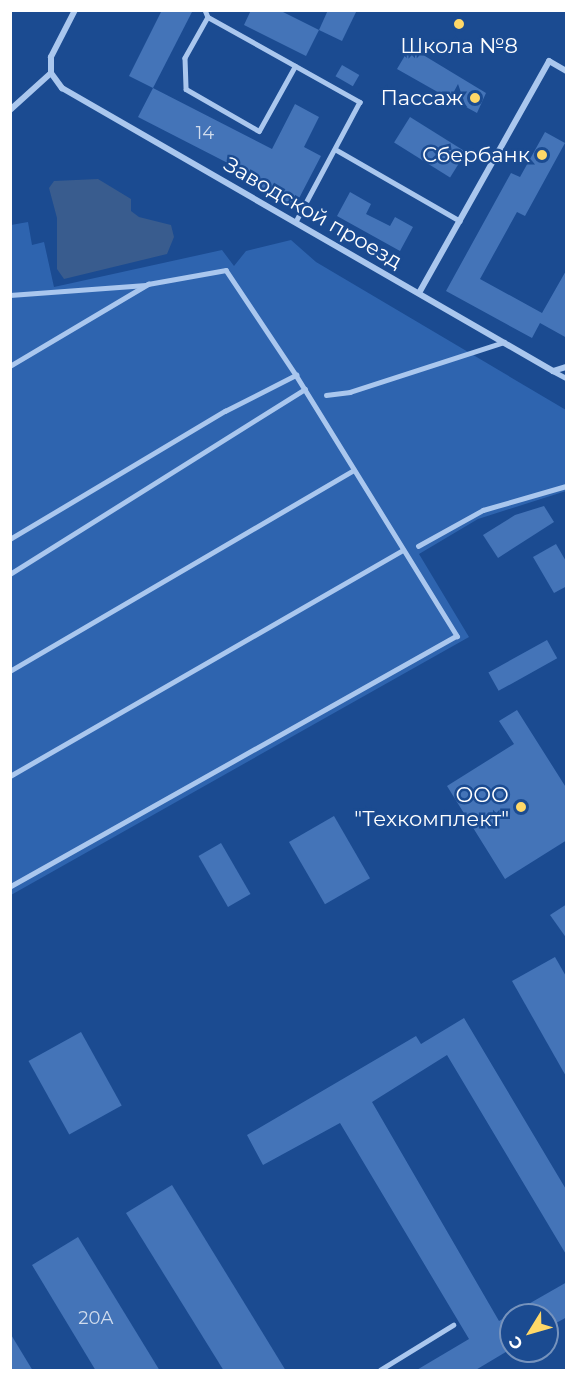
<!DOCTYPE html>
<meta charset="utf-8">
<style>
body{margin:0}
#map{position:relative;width:577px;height:1381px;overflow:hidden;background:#1b4b91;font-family:Montserrat,sans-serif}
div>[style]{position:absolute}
.green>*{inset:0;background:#2e64af}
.water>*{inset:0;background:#395c8e}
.building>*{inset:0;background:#4474b8;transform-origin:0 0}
.lane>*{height:4.5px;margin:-2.25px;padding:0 2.25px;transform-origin:2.25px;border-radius:2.25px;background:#aac7ee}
.street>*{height:6px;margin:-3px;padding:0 3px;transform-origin:3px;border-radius:3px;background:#aac7ee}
.dots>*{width:16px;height:16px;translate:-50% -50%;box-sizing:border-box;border:3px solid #1b4b91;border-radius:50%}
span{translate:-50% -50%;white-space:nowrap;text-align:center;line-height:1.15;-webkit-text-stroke:5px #1b4b91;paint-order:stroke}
.number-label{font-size:18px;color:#d0dced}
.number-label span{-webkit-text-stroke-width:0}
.poi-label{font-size:21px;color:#fff}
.right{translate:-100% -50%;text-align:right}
.street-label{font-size:21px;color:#fff}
.frame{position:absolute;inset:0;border:12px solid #fff;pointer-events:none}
.north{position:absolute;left:499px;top:1303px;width:60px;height:60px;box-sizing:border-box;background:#1b4b91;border:2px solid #7693bd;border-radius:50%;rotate:233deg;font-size:16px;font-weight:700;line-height:24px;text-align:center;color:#fff}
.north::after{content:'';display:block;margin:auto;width:21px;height:27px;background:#ffd868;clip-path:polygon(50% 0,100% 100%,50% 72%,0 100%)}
</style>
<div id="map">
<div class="green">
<i style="clip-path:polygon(28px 222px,32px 245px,44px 242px,54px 287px,222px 250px,234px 266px,246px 251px,291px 240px,316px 262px,566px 410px,566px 491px,478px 519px,419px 554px,469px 637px,11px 895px,11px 225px)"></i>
</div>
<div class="water">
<i style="clip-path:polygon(98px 179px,131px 199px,131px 211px,139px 217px,171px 225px,174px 237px,167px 254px,64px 279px,57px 269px,57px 218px,49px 188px,54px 181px)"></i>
</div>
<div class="building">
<i style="clip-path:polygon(162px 10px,193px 10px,153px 88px,129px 76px)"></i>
<i style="clip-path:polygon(251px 10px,279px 10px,319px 30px,306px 56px,244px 25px)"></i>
<i style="clip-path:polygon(328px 10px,357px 10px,342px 41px,319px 30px)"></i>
<i style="clip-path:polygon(410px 47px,486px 93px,477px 113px,466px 107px,458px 84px,450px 99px,397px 69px)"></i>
<i style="left:342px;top:65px;width:20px;height:13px;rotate:30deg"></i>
<i style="clip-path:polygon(153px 88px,272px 149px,295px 104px,319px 117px,304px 147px,321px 156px,295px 206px,253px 185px,257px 178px,138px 117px)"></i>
<i style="left:410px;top:117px;width:66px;height:30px;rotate:32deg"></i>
<i style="clip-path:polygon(545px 132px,565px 143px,525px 216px,517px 212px,480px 279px,542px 313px,567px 269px,567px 338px,540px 323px,532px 338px,446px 291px,511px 173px,520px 177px)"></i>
<i style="clip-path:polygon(350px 192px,371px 204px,366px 214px,390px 226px,395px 217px,413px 227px,400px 251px,337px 216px)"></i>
<i style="clip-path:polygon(544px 506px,554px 522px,498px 558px,483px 535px,515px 515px)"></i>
<i style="clip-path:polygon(556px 544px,567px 563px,567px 586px,554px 593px,533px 557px)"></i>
<i style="left:547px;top:640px;width:21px;height:67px;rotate:61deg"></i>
<i style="clip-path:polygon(517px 710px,567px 789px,567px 840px,505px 879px,447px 786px,514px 744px,499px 721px)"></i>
<i style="left:334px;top:816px;width:72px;height:52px;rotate:60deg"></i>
<i style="left:221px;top:843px;width:59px;height:26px;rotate:60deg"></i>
<i style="clip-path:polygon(567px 904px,567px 939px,550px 915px)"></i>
<i style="clip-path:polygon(555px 957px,567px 978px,567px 1078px,512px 981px)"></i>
<i style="clip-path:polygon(464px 1018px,567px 1191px,567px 1256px,447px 1055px,372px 1102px,499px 1321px,567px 1282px,567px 1317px,547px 1328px,547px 1315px,511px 1315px,511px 1349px,474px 1371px,415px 1371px,469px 1339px,340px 1123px,263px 1165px,247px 1135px,416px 1036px,421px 1044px)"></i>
<i style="left:81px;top:1032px;width:84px;height:60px;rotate:61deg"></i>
<i style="clip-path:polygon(172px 1185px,286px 1371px,224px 1371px,126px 1213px)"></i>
<i style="clip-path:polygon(78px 1237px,160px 1371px,96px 1371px,32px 1265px)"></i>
<i style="clip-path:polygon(10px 1333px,33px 1371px,10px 1371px)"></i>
</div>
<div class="lane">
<i style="left:205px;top:10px;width:8px;rotate:67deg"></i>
<i style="left:208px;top:17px;width:47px;rotate:119.3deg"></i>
<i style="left:185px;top:58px;width:31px;rotate:88deg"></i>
<i style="left:186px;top:89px;width:84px;rotate:29.9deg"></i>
<i style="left:259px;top:131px;width:74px;rotate:-61deg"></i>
<i style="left:208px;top:17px;width:174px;rotate:29.2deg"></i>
<i style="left:360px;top:102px;width:136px;rotate:118.1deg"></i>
<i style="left:335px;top:149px;width:144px;rotate:29.9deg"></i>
<i style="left:10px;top:295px;width:136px;rotate:-4.2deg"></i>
<i style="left:10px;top:366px;width:161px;rotate:-30.7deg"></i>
<i style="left:148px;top:284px;width:79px;rotate:-10.2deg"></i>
<i style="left:226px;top:270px;width:126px;rotate:56.3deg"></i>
<i style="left:296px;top:375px;width:307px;rotate:58.3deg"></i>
<i style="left:457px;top:636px;width:513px;rotate:150.68deg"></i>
<i style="left:553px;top:371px;width:15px;rotate:28deg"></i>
<i style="left:326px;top:395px;width:24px;rotate:-7deg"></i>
<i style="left:350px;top:392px;width:162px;rotate:-18deg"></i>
<i style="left:10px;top:539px;width:250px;rotate:-30.8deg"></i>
<i style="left:225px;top:411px;width:80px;rotate:-26.9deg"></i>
<i style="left:418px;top:546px;width:74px;rotate:-29deg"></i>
<i style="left:483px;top:510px;width:86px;rotate:-16.1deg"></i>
<i style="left:10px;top:574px;width:348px;rotate:-32.1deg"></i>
<i style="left:10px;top:671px;width:398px;rotate:-30.3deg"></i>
<i style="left:10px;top:776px;width:453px;rotate:-29.9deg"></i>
<i style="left:380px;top:1370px;width:86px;rotate:-31.7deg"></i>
</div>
<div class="street">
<i style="left:75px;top:10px;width:53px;rotate:117.1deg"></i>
<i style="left:51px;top:57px;width:16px;rotate:90deg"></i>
<i style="left:51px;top:73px;width:19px;rotate:54deg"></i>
<i style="left:62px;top:88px;width:567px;rotate:29.96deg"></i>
<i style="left:553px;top:371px;width:14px;rotate:-17deg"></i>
<i style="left:10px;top:110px;width:55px;rotate:-42.1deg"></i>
<i style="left:419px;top:293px;width:266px;rotate:-60.7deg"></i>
<i style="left:549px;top:61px;width:20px;rotate:30deg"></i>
</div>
<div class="dots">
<i style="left:459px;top:24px;background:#ffd868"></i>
<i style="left:475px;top:98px;background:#ffd868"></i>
<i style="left:542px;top:155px;background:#ffd868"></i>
<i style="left:521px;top:807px;background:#ffd868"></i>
</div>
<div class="number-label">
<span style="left:205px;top:133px">14</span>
<span style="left:96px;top:1318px">20А</span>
</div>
<div class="poi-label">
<span style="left:459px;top:46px">Школа №8</span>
<span class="right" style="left:463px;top:98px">Пассаж</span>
<span class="right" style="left:530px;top:155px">Сбербанк</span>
<span class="right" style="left:509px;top:807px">ООО<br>"Техкомплект"</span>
</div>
<div class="street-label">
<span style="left:313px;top:213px;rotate:30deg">Заводской проезд</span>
</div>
<div class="frame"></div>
<div class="north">С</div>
</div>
